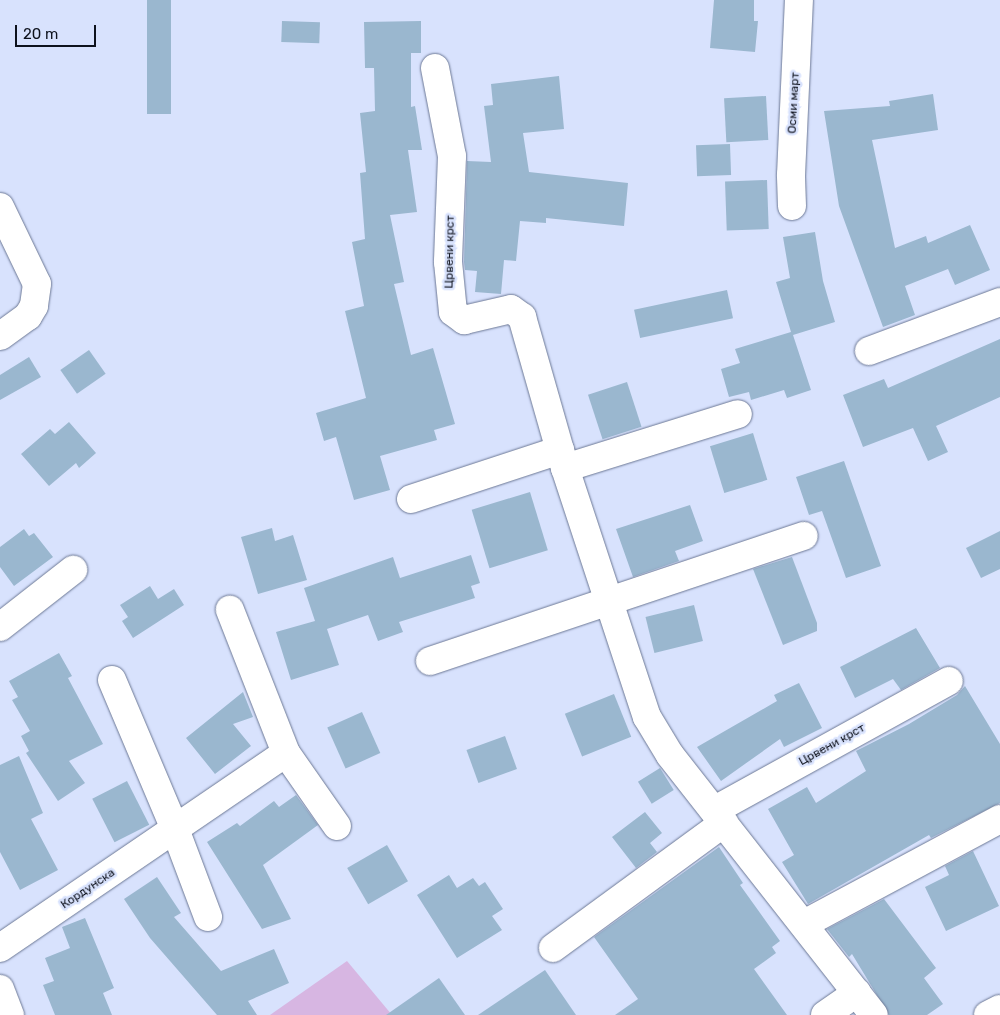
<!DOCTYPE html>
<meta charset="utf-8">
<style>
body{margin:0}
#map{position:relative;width:1000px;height:1015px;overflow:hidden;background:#d8e2fd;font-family:Rubik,sans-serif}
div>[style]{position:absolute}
.green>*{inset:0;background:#d7b6e2}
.building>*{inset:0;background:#9ab7cf;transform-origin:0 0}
.roads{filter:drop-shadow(0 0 1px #6c7895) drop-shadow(0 0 1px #6c7895)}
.minor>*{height:28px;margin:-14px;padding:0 14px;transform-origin:14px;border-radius:14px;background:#fff}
span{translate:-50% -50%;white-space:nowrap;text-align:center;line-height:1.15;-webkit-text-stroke:5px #d8e2fd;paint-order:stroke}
.street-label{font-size:12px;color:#0e121d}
.scale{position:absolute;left:15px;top:25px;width:81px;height:22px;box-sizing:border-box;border:2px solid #0e121d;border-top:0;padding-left:6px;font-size:15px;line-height:18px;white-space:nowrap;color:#0e121d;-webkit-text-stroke:4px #d8e2fd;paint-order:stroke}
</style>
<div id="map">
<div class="green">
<i style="clip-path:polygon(347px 961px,392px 1015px,270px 1015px)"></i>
</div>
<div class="building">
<i style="left:147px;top:0;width:24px;height:114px"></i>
<i style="clip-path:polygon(714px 0,754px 0,754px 21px,758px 21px,755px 52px,710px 48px)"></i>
<i style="left:282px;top:21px;width:38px;height:21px;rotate:2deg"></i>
<i style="clip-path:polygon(421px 21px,421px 53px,411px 53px,411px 107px,415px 106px,422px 150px,408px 150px,417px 212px,390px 215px,404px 282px,394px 284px,411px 355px,433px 348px,455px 424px,434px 430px,437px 440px,380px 456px,390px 490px,354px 500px,336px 437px,324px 441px,316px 413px,366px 398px,345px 311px,364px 306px,352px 242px,365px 239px,360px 173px,366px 172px,360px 113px,375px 111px,374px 68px,365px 68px,364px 22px)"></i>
<i style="clip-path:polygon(559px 76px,564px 129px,523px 133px,529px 172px,628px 183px,624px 226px,546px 218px,546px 223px,520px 221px,516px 261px,504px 260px,501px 294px,475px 292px,477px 271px,465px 270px,464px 262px,467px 161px,491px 162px,484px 106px,493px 105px,491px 84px)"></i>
<i style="clip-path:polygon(933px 94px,938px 130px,872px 140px,895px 248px,926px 236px,928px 243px,970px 225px,990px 270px,955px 285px,948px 269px,905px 286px,915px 315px,883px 327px,839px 206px,824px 111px,890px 106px,889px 101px)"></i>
<i style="left:766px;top:96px;width:44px;height:42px;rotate:87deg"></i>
<i style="left:730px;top:144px;width:31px;height:34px;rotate:88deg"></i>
<i style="left:767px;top:180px;width:49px;height:42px;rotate:88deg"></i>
<i style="clip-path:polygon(815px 232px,823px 281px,835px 322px,793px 335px,811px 390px,787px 398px,784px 390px,751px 400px,749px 392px,729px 397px,721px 369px,740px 363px,735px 349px,791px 332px,776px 282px,790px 278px,783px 237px)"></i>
<i style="left:727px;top:290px;width:29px;height:95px;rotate:78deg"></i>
<i style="clip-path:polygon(1000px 339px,1000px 397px,936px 426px,948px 452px,928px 461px,913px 428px,863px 447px,843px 395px,884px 379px,888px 388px)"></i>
<i style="left:89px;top:350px;width:29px;height:35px;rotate:55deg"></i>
<i style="clip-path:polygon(29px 357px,41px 377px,0 400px,0 375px)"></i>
<i style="left:627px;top:382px;width:47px;height:41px;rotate:72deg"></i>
<i style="clip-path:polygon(69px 422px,96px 453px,79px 468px,76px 463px,49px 486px,21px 454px,50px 429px,55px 434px)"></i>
<i style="left:753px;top:433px;width:49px;height:45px;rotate:73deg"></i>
<i style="clip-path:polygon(844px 461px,881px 566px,846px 578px,822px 511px,809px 515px,796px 477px)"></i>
<i style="left:530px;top:492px;width:61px;height:61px;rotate:73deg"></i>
<i style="clip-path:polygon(690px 505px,703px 541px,675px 551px,679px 561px,633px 577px,616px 529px)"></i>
<i style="clip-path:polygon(272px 528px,275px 541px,293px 535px,307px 580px,258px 594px,241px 537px)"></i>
<i style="clip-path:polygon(24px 529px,29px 536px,34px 533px,53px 557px,14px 586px,0 567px,0 547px)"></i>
<i style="clip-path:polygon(1000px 531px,1000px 569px,981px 578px,966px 548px)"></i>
<i style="clip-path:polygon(471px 555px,480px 583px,471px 586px,475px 598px,399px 622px,403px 632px,378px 641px,368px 615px,327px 629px,339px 665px,291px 680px,276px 632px,315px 621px,304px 588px,393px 557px,400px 578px)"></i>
<i style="clip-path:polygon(792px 557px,817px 623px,817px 631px,783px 645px,753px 569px)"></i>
<i style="clip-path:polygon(150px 586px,158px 599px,174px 589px,184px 605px,133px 638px,122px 621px,128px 617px,120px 605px)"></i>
<i style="left:694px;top:605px;width:37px;height:50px;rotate:76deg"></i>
<i style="clip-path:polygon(916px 628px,940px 668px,901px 690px,893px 679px,855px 698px,840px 667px)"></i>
<i style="clip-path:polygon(59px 653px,72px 676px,68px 678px,103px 744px,69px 761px,85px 783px,58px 801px,26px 753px,29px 751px,21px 736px,30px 731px,12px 700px,18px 697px,9px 681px)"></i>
<i style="clip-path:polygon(799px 683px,822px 728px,784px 747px,780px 739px,721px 781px,697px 747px,777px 701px,774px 695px)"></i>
<i style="clip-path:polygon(965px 686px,1000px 744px,1000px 803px,931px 838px,929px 835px,808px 904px,782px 862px,794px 855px,768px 809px,807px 787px,816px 803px,866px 771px,856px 751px,909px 724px,957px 695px)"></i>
<i style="clip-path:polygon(243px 692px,253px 717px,233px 724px,251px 746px,215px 774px,186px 738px)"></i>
<i style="left:614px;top:694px;width:46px;height:53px;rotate:68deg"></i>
<i style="left:362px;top:712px;width:45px;height:38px;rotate:66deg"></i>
<i style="left:505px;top:736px;width:35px;height:41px;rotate:70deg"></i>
<i style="clip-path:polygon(19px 756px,43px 813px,31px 819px,58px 870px,20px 890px,0 852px,0 765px)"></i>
<i style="left:660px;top:768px;width:26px;height:26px;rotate:58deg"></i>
<i style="left:127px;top:781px;width:49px;height:39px;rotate:63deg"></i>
<i style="clip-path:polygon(296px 795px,318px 825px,263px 865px,291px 919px,262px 929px,207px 842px,237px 823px,240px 826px,274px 801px,279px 807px)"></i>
<i style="clip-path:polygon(645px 812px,662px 833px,650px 843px,657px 852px,636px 868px,612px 837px)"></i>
<i style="left:387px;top:845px;width:42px;height:46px;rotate:60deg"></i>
<i style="clip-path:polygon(719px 847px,743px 883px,740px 885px,780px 941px,772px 947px,776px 953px,754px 969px,787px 1015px,615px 1015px,638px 999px,594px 937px)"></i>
<i style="clip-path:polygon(973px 851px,999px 906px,946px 931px,925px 887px,949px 875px,945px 866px)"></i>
<i style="clip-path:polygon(449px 875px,457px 888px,473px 878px,479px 886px,485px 882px,503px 909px,492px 916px,502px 930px,457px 958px,417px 895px)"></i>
<i style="clip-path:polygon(157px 877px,181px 913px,174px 917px,221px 971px,274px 949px,289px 983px,248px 1001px,257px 1015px,217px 1015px,150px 938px,124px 899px)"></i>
<i style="clip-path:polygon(884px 899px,936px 968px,924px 978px,943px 1004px,927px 1015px,889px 1015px,852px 954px,849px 957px,827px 929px)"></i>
<i style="clip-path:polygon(85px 918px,114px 988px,103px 993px,112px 1015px,55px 1015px,43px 985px,54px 981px,45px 958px,70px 948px,62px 927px)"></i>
<i style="clip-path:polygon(545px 970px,576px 1015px,478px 1015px)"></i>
<i style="clip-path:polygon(439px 978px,465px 1015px,386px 1015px)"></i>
</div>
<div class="roads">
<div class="minor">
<i style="left:435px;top:68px;width:90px;rotate:79.1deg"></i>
<i style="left:452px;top:156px;width:106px;rotate:92.2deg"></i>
<i style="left:448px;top:262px;width:50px;rotate:84.3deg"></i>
<i style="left:453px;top:312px;width:14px;rotate:36deg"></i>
<i style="left:464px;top:320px;width:48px;rotate:-13.2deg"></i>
<i style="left:511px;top:309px;width:14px;rotate:36deg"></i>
<i style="left:522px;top:317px;width:157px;rotate:74.1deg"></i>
<i style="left:565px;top:468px;width:262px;rotate:71.8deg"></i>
<i style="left:647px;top:717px;width:44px;rotate:58.8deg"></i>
<i style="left:670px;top:755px;width:330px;rotate:51.9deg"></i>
<i style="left:792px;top:206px;width:31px;rotate:-92deg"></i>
<i style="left:791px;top:175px;width:175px;rotate:-87.4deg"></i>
<i style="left:0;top:207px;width:85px;rotate:64.3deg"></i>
<i style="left:37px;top:284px;width:22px;rotate:98deg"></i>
<i style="left:34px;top:306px;width:12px;rotate:121deg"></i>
<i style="left:28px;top:316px;width:34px;rotate:144deg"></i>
<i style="left:869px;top:351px;width:140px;rotate:-20.5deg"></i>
<i style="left:565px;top:468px;width:181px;rotate:-17.3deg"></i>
<i style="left:411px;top:499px;width:157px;rotate:-18.2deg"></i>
<i style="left:0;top:627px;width:93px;rotate:-38deg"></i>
<i style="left:430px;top:661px;width:394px;rotate:-18.5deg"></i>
<i style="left:112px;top:680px;width:162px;rotate:67.1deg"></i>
<i style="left:175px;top:829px;width:94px;rotate:69.4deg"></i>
<i style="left:286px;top:753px;width:89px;rotate:55.1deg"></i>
<i style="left:715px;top:810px;width:267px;rotate:-28.9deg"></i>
<i style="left:804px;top:924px;width:222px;rotate:-28.2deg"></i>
<i style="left:0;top:948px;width:346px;rotate:-34.3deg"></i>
<i style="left:286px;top:753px;width:154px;rotate:-111.4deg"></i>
<i style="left:553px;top:948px;width:212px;rotate:-36.2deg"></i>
<i style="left:0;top:989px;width:28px;rotate:69deg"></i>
<i style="left:825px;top:1015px;width:39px;rotate:-35deg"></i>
<i style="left:988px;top:1015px;width:13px;rotate:-27deg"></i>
</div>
</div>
<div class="street-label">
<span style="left:794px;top:103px;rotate:-87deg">Осми март</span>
<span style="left:450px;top:252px;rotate:-89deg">Црвени крст</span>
<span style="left:832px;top:745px;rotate:-29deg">Црвени крст</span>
<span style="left:88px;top:889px;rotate:-34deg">Кордунска</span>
</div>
<div class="scale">20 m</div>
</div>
